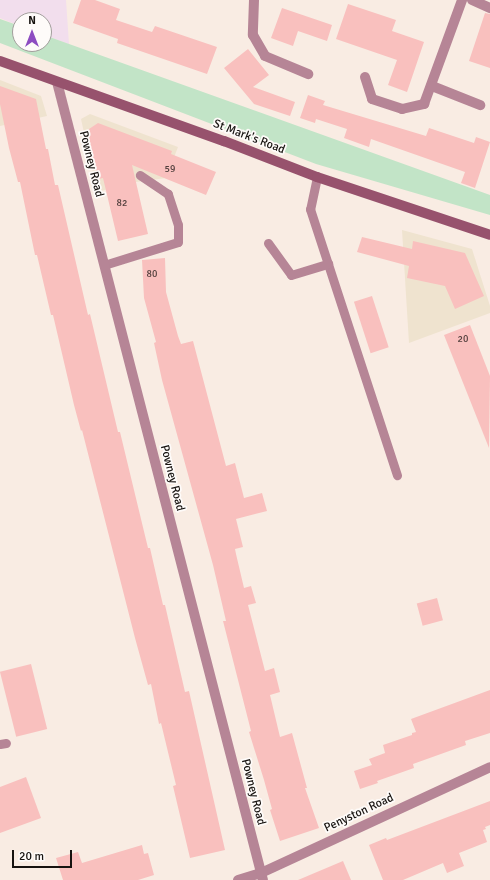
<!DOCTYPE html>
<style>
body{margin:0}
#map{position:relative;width:490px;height:880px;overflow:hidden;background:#f9ece3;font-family:Signika,sans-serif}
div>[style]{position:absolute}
.commercial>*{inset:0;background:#efe3cf}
.medical>*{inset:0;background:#f2deed}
.green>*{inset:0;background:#c2e4c7}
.building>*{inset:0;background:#f9c0be;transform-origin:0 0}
.lane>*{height:9px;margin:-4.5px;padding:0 4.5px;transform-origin:4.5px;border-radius:4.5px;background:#b68596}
.street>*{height:10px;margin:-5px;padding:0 5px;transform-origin:5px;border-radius:5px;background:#b68596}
.secondary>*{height:10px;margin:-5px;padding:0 5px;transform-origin:5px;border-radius:5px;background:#97526d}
span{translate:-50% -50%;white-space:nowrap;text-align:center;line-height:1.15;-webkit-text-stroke:3.5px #fefbf9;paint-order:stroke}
.number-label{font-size:10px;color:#503e3c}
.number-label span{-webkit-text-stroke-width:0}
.street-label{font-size:12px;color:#171310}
.north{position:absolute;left:12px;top:12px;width:40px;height:40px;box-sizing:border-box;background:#fefbf9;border:1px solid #a29e9c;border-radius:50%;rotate:0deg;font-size:11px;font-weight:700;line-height:16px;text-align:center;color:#171310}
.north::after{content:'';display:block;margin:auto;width:14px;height:18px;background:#8d4cc1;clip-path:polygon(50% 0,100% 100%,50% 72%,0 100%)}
.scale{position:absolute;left:12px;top:850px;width:60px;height:18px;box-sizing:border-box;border:2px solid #171310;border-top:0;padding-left:5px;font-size:12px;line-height:14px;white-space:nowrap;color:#171310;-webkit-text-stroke:3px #fefbf9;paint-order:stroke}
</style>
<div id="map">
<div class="commercial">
<i style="clip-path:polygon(0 80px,41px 96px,47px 116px,0 126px)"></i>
<i style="clip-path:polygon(90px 114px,178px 147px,166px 178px,136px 182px,97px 192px,81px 119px)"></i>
<i style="clip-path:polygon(402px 230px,472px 249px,490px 306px,490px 313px,409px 343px)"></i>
</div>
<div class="medical">
<i style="clip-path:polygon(0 0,66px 0,69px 44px,44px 35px,44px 20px,20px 20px,20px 26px,0 18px)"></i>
</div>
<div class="green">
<i style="clip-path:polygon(0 19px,20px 26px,20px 44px,44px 44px,44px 35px,490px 195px,490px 215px,316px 164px,0 43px)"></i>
</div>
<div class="building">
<i style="clip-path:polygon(81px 0,95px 0,120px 9px,116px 20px,152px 32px,155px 26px,217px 47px,207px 74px,117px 43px,118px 39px,73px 23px)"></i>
<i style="clip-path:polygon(348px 4px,396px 20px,392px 31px,424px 42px,407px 92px,388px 85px,397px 60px,336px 39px)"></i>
<i style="clip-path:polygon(282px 8px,332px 25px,327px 41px,298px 31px,293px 46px,271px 38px)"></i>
<i style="clip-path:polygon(485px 13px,490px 14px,490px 68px,469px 61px)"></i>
<i style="clip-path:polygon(248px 49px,269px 75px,253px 87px,295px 102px,290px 116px,254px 104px,224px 68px)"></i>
<i style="clip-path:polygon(0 86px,36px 99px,46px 149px,48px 149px,55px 185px,58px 185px,88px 315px,90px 314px,118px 432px,120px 432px,148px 548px,150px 548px,163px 605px,165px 605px,185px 692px,189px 691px,225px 850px,190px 858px,173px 786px,176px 785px,167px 748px,161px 723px,159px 724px,151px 684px,148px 685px,135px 638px,82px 430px,81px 431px,74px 405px,53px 315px,51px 315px,37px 255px,35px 255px,20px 182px,18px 182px,9px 148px,0 104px)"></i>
<i style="clip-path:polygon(308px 95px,325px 101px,323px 105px,426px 136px,429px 128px,474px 143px,476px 137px,490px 142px,475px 188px,461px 183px,465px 172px,371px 139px,369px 147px,344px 138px,347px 129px,316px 119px,315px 123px,300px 118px)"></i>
<i style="clip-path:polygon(98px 123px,172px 151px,171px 154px,216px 172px,206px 195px,132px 165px,148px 234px,118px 241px,103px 178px,98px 179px,86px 131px)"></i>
<i style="clip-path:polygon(362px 237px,412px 249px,413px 241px,465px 253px,484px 296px,455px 309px,445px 286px,407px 278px,409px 266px,357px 252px)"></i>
<i style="clip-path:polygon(165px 258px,166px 292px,178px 336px,181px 344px,193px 341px,226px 466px,235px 463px,244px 498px,262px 493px,267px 511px,236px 519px,243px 547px,235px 549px,236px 554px,244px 588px,251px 586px,256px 603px,248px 605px,265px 671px,274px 668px,280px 692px,270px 695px,280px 737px,292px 733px,307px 788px,305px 788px,319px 828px,280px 841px,270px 810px,272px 809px,264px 780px,249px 732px,251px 731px,223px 621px,226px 621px,213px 565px,162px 380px,154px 343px,156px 342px,144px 298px,142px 260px)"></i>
<i style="left:372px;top:296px;width:54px;height:19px;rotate:72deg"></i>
<i style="clip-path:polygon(470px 325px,490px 376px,489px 448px,444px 335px)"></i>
<i style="left:437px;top:598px;width:23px;height:21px;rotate:75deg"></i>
<i style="left:31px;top:664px;width:67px;height:32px;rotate:76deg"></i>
<i style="clip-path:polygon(490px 690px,490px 733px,465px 741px,466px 745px,413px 764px,414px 768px,377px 781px,378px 783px,360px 789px,354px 771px,372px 765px,369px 759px,385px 753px,383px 745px,412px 735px,412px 733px,416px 732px,411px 719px)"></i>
<i style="clip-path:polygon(26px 777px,41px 818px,0 833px,0 787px)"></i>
<i style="clip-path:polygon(490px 801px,490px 825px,485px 827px,486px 829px,483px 830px,487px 842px,459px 853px,464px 866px,447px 873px,443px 863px,403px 880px,383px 880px,369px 845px,386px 838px,387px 840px)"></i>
<i style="clip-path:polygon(142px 845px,144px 854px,148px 853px,154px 875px,138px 880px,63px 880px,56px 858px,78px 852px,82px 863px)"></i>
<i style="clip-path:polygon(343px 861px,351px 880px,298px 880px)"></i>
</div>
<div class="lane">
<i style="left:317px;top:177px;width:33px;rotate:102deg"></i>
<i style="left:310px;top:209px;width:280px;rotate:71.9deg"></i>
<i style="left:268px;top:243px;width:39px;rotate:54deg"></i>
<i style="left:291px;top:275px;width:39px;rotate:-17deg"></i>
<i style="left:104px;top:265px;width:77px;rotate:-17.3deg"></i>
<i style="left:178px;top:242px;width:17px;rotate:-90deg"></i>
<i style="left:178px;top:225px;width:33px;rotate:-108deg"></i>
<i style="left:168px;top:194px;width:34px;rotate:-146deg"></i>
<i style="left:0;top:744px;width:6px;rotate:-9deg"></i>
</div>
<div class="street">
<i style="left:254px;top:0;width:35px;rotate:92deg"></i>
<i style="left:253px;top:35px;width:24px;rotate:60deg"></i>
<i style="left:265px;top:56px;width:47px;rotate:22.7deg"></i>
<i style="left:472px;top:0;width:20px;rotate:24deg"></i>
<i style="left:365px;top:77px;width:23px;rotate:72deg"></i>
<i style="left:372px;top:99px;width:32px;rotate:18deg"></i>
<i style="left:402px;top:109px;width:23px;rotate:-13deg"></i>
<i style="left:424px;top:104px;width:111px;rotate:-69.9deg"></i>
<i style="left:57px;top:82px;width:824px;rotate:75.53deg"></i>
<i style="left:432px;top:86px;width:52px;rotate:21.6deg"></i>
<i style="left:238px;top:880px;width:24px;rotate:-17deg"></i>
<i style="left:261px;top:873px;width:252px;rotate:-24.8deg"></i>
</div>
<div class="secondary">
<i style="left:0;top:61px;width:238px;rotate:19.7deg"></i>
<i style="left:224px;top:141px;width:100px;rotate:21.2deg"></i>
<i style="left:317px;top:177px;width:182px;rotate:18.5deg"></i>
</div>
<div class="number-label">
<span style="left:170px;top:170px">59</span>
<span style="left:122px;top:204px">82</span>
<span style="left:152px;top:275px">80</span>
<span style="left:463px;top:340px">20</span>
</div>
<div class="street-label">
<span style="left:249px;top:137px;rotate:21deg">St Mark's Road</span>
<span style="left:91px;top:164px;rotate:76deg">Powney Road</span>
<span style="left:172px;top:478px;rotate:76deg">Powney Road</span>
<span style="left:253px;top:792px;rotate:76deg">Powney Road</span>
<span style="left:359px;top:813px;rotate:-25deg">Penyston Road</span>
</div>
<div class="north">N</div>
<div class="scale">20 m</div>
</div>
